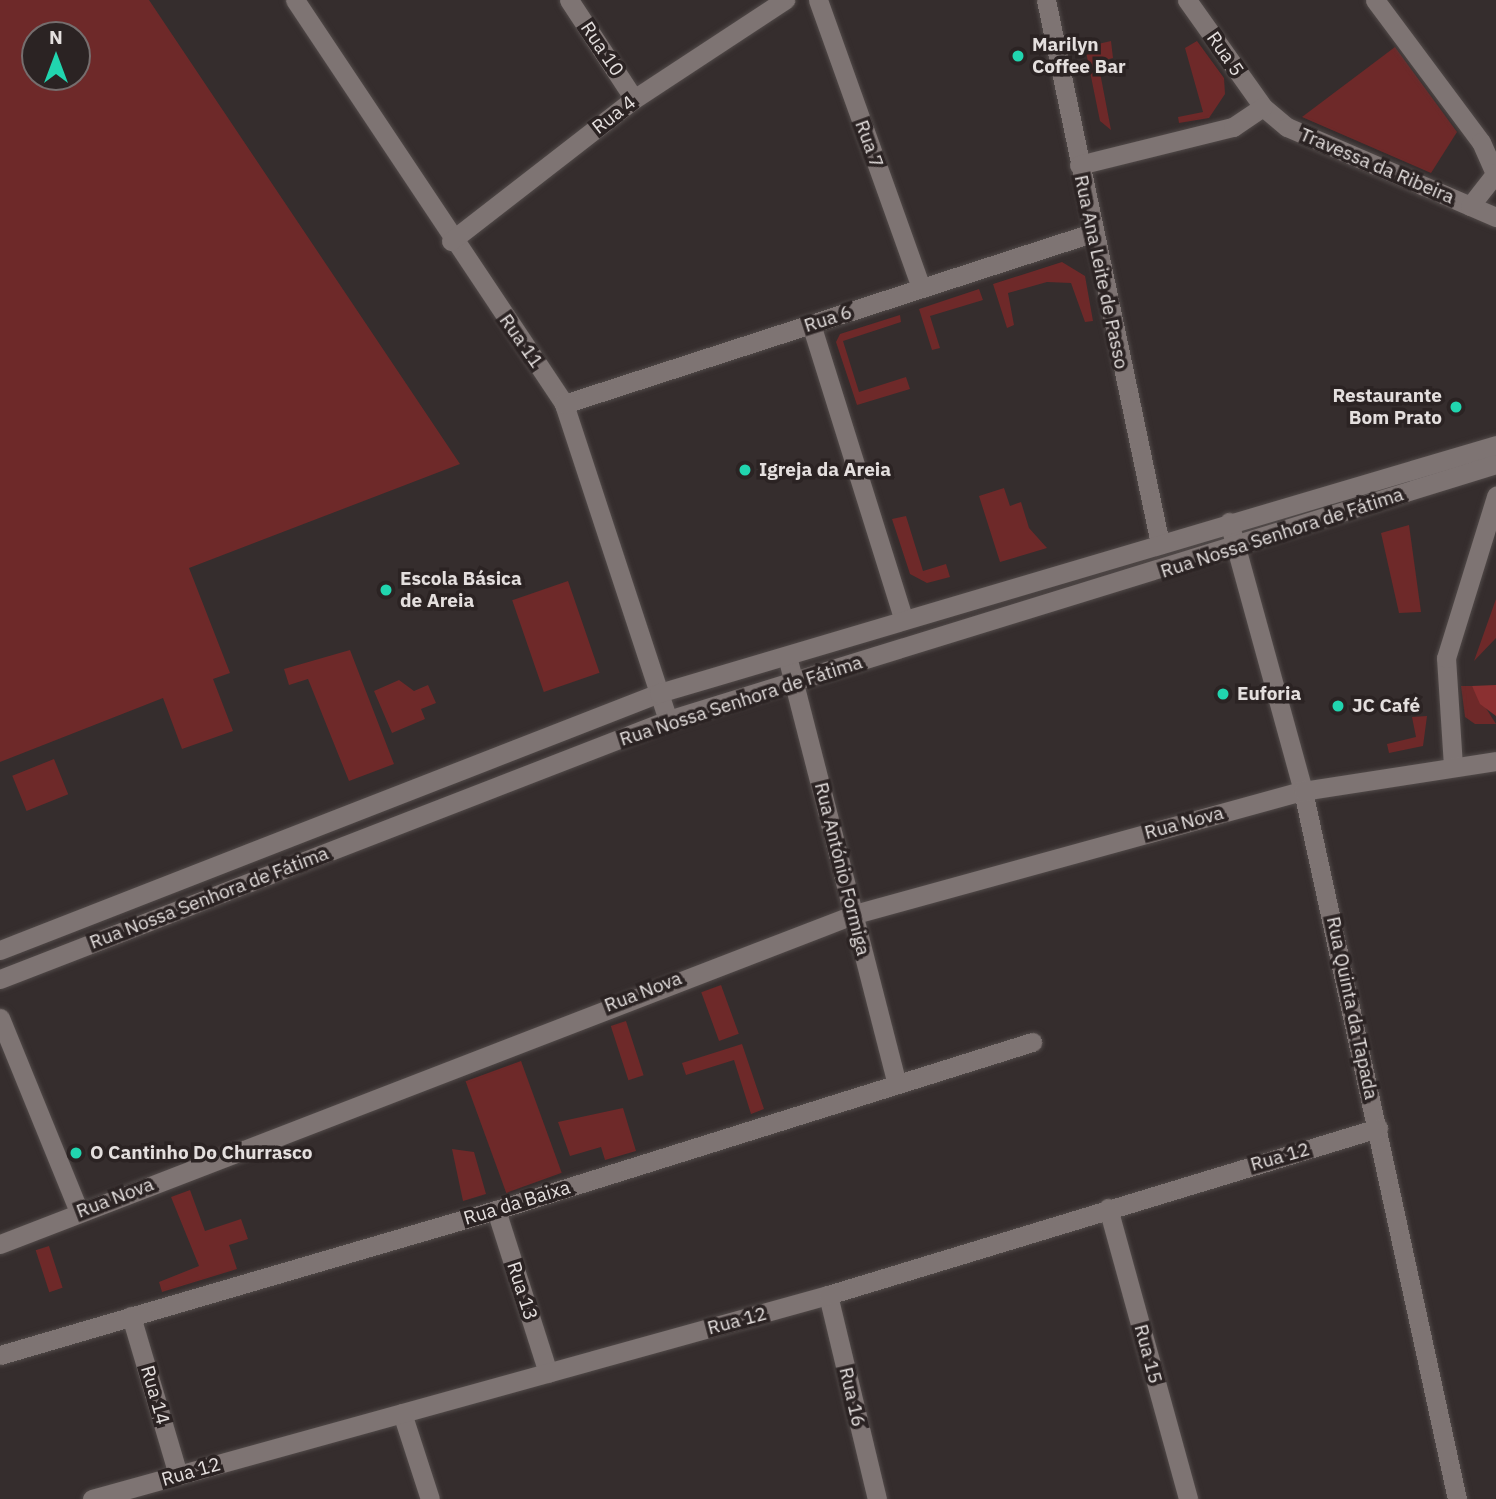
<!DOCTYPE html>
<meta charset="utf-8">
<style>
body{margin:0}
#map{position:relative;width:1496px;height:1499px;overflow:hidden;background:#352d2d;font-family:"IBM Plex Sans",sans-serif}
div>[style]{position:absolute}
.green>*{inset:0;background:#6e2929;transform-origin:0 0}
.water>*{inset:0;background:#8b3031}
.roads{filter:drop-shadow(0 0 2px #514a49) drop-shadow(0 0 2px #514a49)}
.minor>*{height:19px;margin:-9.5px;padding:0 9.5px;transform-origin:9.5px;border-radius:9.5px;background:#7e7473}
.tertiary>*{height:19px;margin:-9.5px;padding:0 9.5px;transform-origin:9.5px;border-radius:9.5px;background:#7e7473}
.dots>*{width:19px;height:19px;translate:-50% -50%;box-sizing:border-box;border:4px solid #2b2323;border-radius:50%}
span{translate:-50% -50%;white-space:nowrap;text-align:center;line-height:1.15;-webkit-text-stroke:7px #2b2323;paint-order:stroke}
.poi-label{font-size:19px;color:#e4dfde;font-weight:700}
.left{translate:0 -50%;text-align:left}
.right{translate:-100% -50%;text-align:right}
.street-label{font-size:19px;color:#e4dfde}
.north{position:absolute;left:21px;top:21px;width:70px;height:70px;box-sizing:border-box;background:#2b2323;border:2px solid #756e6e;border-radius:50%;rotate:0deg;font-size:19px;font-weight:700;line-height:28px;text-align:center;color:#e4dfde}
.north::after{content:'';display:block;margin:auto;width:24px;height:32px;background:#21d5af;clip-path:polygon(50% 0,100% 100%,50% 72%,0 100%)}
</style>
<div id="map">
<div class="green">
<i style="clip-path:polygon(evenodd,0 0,149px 0,460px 464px,189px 568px,230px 673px,213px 679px,233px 731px,182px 749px,163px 698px,0 762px,0 0,77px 35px,77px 77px,35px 77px,35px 35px,77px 35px)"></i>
<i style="clip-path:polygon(1111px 41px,1113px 58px,1098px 62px,1111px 130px,1100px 121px,1085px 47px)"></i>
<i style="clip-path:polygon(1197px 41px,1224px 78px,1225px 94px,1209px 118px,1179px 123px,1178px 117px,1203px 112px,1185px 48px)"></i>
<i style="clip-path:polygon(1395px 47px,1457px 132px,1431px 173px,1302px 117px)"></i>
<i style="clip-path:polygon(1062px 262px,1085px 276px,1093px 321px,1085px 322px,1071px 283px,1047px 282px,1008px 293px,1014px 325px,1007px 328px,993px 284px)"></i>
<i style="clip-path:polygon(979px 289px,983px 300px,930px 316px,940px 348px,932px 350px,919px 309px)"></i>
<i style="clip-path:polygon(900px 315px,901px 322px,843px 341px,859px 392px,906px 377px,910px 389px,857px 405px,836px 342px,840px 334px)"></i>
<i style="clip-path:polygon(1004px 488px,1010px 506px,1021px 502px,1029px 528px,1047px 548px,1000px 562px,979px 496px)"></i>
<i style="clip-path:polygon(906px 516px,923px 571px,946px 564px,950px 577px,927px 583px,910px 574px,892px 519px)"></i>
<i style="clip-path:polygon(1409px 525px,1421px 612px,1399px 613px,1381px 533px)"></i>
<i style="left:568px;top:581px;width:97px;height:59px;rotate:71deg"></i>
<i style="clip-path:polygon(1496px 598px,1496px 638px,1474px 661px,1496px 599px)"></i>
<i style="clip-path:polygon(350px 650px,394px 764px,349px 781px,308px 679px,289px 685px,284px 669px)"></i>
<i style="clip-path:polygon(399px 680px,414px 691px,428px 685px,436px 703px,421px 709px,425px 719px,392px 733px,374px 691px)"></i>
<i style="clip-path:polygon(1461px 686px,1472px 686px,1496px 724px,1475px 724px,1465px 717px)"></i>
<i style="clip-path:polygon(1427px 716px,1423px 746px,1389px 753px,1387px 744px,1416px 737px,1412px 717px)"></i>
<i style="left:54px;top:759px;width:38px;height:45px;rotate:68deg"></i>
<i style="left:721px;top:985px;width:52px;height:21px;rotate:70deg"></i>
<i style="left:626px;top:1021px;width:57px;height:16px;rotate:72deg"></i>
<i style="clip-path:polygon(742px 1044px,764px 1109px,751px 1114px,734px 1060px,686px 1075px,682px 1063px)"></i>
<i style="left:521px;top:1061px;width:119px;height:59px;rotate:70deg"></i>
<i style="clip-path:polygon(623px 1108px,636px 1151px,605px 1160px,601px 1147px,570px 1156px,558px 1122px)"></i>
<i style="clip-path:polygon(452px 1149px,474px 1152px,486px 1194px,463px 1201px)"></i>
<i style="clip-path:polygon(190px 1190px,205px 1231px,241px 1219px,248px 1239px,229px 1245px,237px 1269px,162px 1292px,159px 1282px,199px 1266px,171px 1197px)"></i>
<i style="left:49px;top:1246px;width:44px;height:14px;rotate:72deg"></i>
</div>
<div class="water">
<i style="clip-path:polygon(1496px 685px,1496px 716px,1480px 704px,1472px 686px)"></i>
</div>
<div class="roads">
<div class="minor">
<i style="left:295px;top:0;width:485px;rotate:56.3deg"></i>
<i style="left:564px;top:404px;width:333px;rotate:71.8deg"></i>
<i style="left:569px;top:0;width:118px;rotate:56.7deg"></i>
<i style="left:818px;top:0;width:306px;rotate:70.3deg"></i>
<i style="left:1046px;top:0;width:556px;rotate:78.16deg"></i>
<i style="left:1187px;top:0;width:131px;rotate:54.6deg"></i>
<i style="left:1263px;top:107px;width:31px;rotate:40deg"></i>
<i style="left:1287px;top:127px;width:228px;rotate:23.3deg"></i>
<i style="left:1375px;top:0;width:177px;rotate:53.3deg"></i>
<i style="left:1481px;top:142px;width:34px;rotate:66deg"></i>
<i style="left:1079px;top:165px;width:159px;rotate:-13.9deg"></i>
<i style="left:1233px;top:127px;width:36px;rotate:-34deg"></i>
<i style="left:1470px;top:206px;width:42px;rotate:-51.8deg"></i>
<i style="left:451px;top:241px;width:232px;rotate:-37.8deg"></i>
<i style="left:634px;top:99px;width:181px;rotate:-33.3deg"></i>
<i style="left:811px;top:324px;width:310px;rotate:72.6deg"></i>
<i style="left:564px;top:404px;width:555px;rotate:-17.95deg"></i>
<i style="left:1229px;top:522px;width:279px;rotate:74.6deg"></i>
<i style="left:1303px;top:791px;width:725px;rotate:77.73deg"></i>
<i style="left:787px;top:656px;width:441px;rotate:75.6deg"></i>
<i style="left:1453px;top:766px;width:108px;rotate:-93.7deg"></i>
<i style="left:1446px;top:658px;width:170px;rotate:-72.8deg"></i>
<i style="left:0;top:1018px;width:209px;rotate:67.8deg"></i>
<i style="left:1108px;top:1208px;width:302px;rotate:74.6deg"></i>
<i style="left:496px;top:1210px;width:171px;rotate:72.3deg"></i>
<i style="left:0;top:1244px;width:916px;rotate:-21.1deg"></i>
<i style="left:855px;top:914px;width:465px;rotate:-15.4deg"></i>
<i style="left:1303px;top:791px;width:195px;rotate:-8.8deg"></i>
<i style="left:828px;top:1295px;width:210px;rotate:76.5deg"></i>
<i style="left:131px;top:1316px;width:166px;rotate:73.5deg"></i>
<i style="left:0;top:1355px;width:517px;rotate:-16.3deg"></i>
<i style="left:496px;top:1210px;width:562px;rotate:-17.4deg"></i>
<i style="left:402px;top:1413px;width:90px;rotate:72deg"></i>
<i style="left:92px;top:1499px;width:764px;rotate:-15.49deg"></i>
<i style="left:828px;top:1295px;width:575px;rotate:-16.89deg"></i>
</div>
<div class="tertiary">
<i style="left:0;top:950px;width:707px;rotate:-21.31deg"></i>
<i style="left:659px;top:693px;width:873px;rotate:-16.5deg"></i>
<i style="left:0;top:979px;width:716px;rotate:-21.19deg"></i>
<i style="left:668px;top:720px;width:867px;rotate:-17.18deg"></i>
</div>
</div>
<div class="dots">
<i style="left:1018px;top:56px;background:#21d5af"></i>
<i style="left:1456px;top:407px;background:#21d5af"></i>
<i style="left:745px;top:470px;background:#21d5af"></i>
<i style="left:386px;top:590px;background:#21d5af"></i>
<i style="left:1223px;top:694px;background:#21d5af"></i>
<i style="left:1338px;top:706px;background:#21d5af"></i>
<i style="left:76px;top:1153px;background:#21d5af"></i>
</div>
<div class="poi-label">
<span class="left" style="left:1032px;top:56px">Marilyn<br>Coffee Bar</span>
<span class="right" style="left:1442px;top:407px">Restaurante<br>Bom Prato</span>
<span class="left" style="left:759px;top:470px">Igreja da Areia</span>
<span class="left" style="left:400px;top:590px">Escola Básica<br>de Areia</span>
<span class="left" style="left:1237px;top:694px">Euforia</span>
<span class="left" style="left:1352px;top:706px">JC Café</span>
<span class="left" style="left:90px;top:1153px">O Cantinho Do Churrasco</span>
</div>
<div class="street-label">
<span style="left:602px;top:49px;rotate:56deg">Rua 10</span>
<span style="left:1225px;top:54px;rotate:55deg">Rua 5</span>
<span style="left:614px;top:115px;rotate:-38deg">Rua 4</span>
<span style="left:869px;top:144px;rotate:70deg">Rua 7</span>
<span style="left:1377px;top:166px;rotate:23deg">Travessa da Ribeira</span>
<span style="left:1101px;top:272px;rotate:78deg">Rua Ana Leite de Passo</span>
<span style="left:828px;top:319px;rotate:-18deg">Rua 6</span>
<span style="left:521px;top:341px;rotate:55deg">Rua 11</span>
<span style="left:1282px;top:533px;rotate:-18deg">Rua Nossa Senhora de Fátima</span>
<span style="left:741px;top:701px;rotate:-18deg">Rua Nossa Senhora de Fátima</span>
<span style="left:1184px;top:823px;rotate:-15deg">Rua Nova</span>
<span style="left:842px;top:869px;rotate:76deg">Rua António Formiga</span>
<span style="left:209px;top:898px;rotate:-21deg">Rua Nossa Senhora de Fátima</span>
<span style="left:643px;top:992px;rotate:-21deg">Rua Nova</span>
<span style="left:1352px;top:1008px;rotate:78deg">Rua Quinta da Tapada</span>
<span style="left:1280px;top:1157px;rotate:-16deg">Rua 12</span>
<span style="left:115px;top:1198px;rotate:-21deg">Rua Nova</span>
<span style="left:517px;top:1203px;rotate:-17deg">Rua da Baixa</span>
<span style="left:522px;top:1291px;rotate:72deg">Rua 13</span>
<span style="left:737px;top:1321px;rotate:-15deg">Rua 12</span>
<span style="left:1148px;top:1354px;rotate:75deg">Rua 15</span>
<span style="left:155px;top:1395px;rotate:74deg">Rua 14</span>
<span style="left:852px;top:1397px;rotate:77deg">Rua 16</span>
<span style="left:191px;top:1472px;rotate:-16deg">Rua 12</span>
</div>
<div class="north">N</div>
</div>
